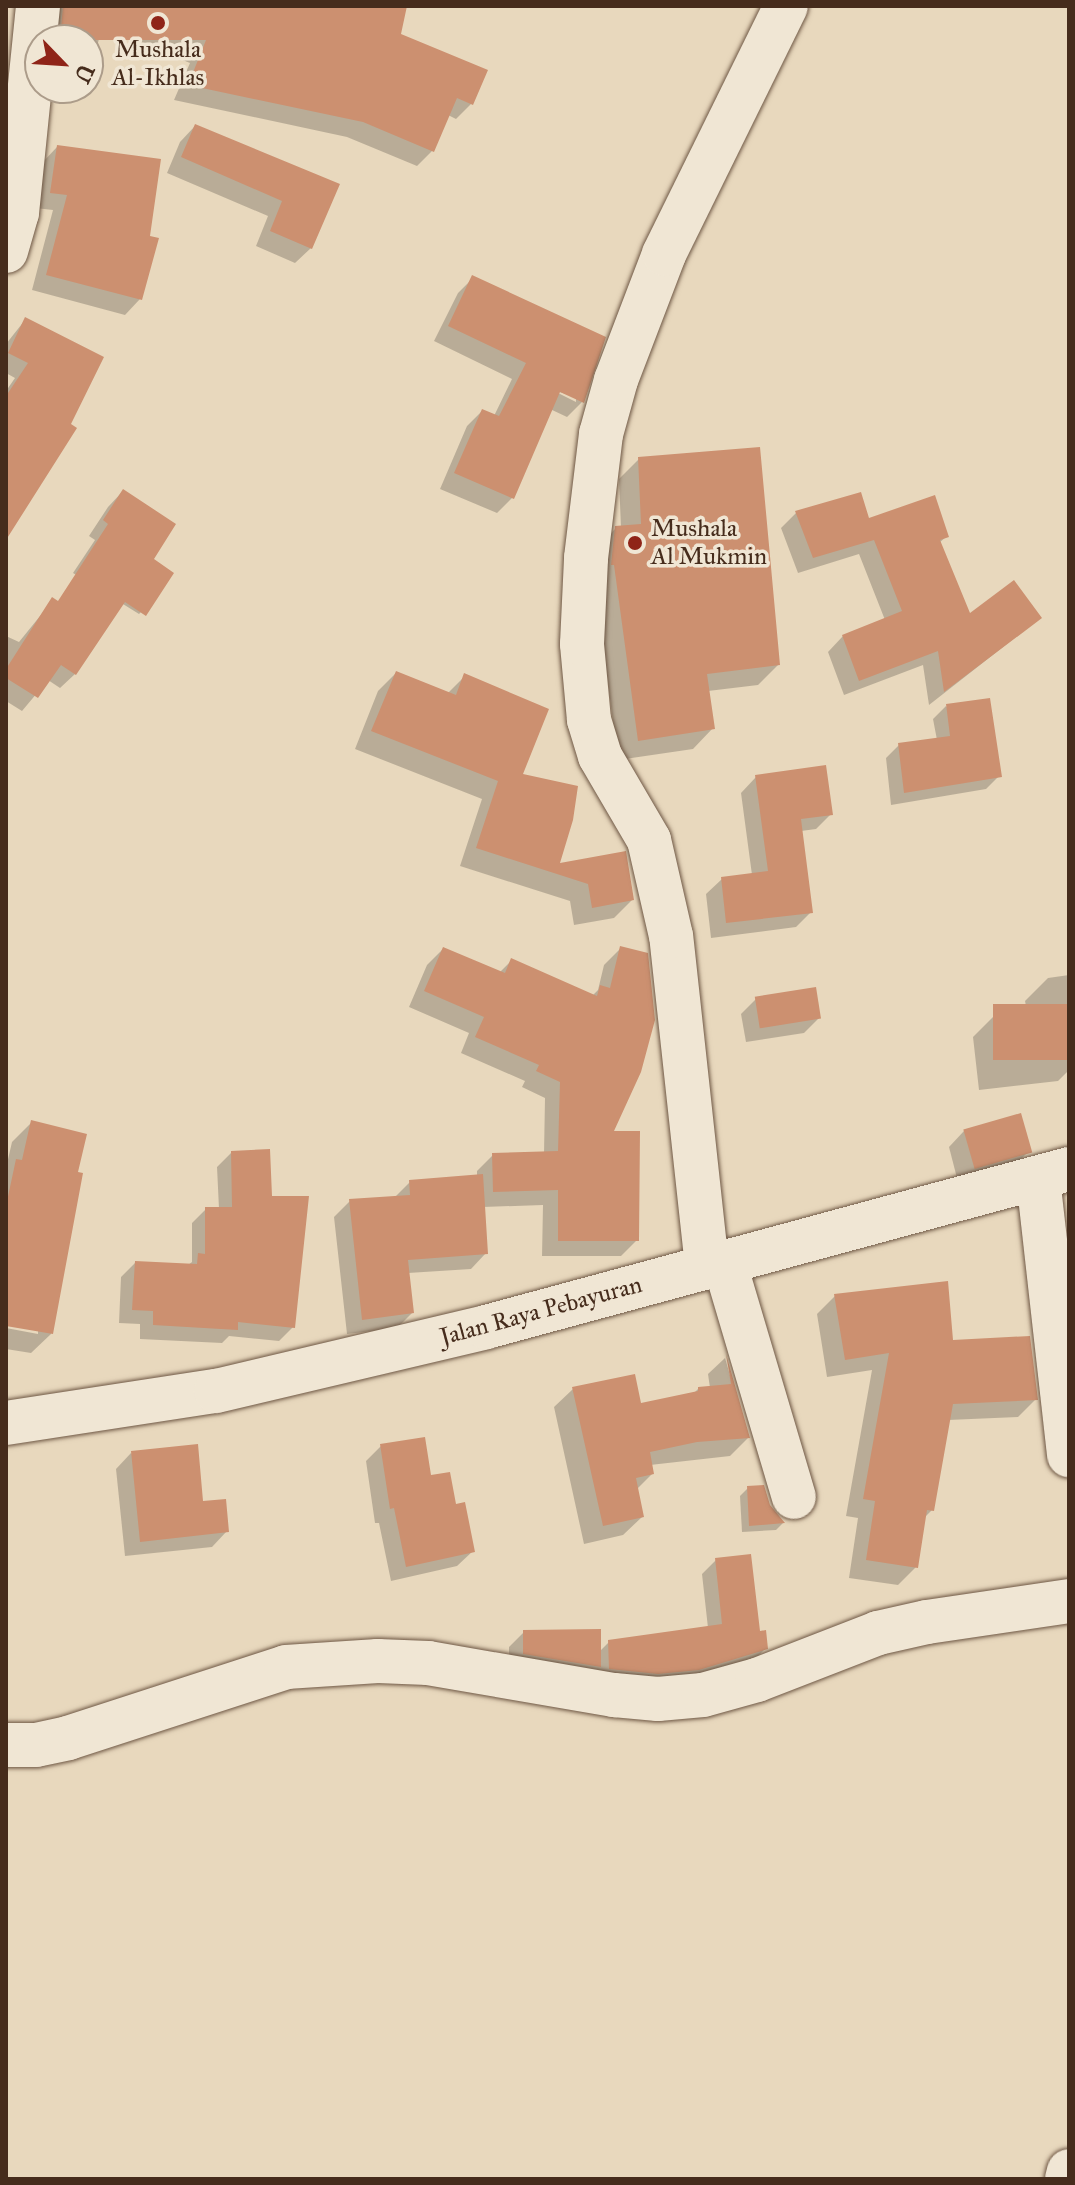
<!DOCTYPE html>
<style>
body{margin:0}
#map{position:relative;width:1075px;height:2185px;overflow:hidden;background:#e8d8bd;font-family:"IM FELL Great Primer",serif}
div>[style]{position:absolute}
.shadow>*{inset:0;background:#0003}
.building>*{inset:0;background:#cc9070;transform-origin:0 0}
.roads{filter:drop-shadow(0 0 2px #6e5744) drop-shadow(0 0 2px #6e5744)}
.street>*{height:44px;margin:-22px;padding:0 22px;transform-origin:22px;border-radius:22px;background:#f0e6d4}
.secondary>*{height:44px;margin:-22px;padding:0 22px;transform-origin:22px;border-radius:22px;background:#f0e6d4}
.dots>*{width:22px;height:22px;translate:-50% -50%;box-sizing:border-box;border:4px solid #f0e6d4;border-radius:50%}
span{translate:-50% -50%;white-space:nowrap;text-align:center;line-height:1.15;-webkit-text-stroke:7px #f0e6d4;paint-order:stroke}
.poi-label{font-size:24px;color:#462c1c}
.left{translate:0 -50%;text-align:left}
.street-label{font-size:24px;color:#462c1c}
.frame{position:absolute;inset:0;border:8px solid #462c1c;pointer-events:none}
.north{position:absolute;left:24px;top:24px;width:80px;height:80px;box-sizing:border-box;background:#f0e6d4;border:2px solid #ac9c8a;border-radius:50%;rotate:115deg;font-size:22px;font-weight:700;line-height:32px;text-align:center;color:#462c1c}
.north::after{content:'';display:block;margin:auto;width:28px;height:36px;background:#8f2418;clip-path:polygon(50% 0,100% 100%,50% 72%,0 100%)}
</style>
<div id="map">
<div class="shadow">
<i style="clip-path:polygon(42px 6px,397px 6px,399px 35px,472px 103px,456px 119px,448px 115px,432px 151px,417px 166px,347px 137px,174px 100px,190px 63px,102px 27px,88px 82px,88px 40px,47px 40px)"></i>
<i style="clip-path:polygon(42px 88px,82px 88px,74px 96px)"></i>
<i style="clip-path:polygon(195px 126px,337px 185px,311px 248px,295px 263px,256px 246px,268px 216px,167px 173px,180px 142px)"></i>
<i style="clip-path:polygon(57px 147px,140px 299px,125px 315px,32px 290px,53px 210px,35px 208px,42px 163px)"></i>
<i style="clip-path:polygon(evenodd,473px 278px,603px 338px,582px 402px,567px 417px,550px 409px,512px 498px,497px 513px,440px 489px,467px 426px,482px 411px,494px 416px,512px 379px,434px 341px,458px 293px,473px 278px,550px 389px,576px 397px,576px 402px,550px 389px)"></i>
<i style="clip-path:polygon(25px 320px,102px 358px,6px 528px,6px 391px,15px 378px,6px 373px,6px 344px)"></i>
<i style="clip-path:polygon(639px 459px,778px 665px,758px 685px,708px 691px,713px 728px,693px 749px,618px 760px,595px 584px,596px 549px,616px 528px,621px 528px,619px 479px)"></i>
<i style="clip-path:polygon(123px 491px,151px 560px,154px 599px,139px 614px,73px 573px,95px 540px,89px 536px,108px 507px)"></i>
<i style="clip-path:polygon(796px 513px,868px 521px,947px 536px,939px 543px,969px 616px,1040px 618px,929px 705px,923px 665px,844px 695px,828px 652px,843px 636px,885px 620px,859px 554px,798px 573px,781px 528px)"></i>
<i style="clip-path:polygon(53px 600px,75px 674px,60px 688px,48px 680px,22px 711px,6px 701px,6px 636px,19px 642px)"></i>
<i style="clip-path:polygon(396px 673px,447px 694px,465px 676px,520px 775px,557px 866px,632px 900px,614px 918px,574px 925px,570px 901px,460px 866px,482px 799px,355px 749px,378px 691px)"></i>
<i style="clip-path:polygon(946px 706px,999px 776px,986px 789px,891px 805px,886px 758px,899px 745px,937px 740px,933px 719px)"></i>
<i style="clip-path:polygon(756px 777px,831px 814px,816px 829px,801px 831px,811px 912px,796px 927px,711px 938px,706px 894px,722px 879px,752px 875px,741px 793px)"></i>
<i style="clip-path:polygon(443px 949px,499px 973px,512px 960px,592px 996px,598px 990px,604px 965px,620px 949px,611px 1133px,637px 1240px,621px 1256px,542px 1256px,543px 1205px,483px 1207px,486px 1253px,471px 1269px,408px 1273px,412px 1313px,397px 1328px,347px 1334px,334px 1217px,350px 1201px,394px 1198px,410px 1182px,477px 1177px,477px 1171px,493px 1155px,544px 1153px,545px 1098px,522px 1087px,525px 1081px,461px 1053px,469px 1033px,409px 1007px,427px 965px)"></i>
<i style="clip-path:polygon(1069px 975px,1069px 1070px,1058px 1081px,979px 1090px,973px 1037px,995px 1015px,1027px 1011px,1025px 1001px,1048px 978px)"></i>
<i style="clip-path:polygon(756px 999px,819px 1018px,804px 1033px,746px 1042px,741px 1014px)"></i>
<i style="clip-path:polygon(32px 1122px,76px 1173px,51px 1334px,31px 1353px,6px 1349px,6px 1328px,38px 1334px,38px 1330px,6px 1324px,6px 1168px,12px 1142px)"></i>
<i style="clip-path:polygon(964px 1131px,1029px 1151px,1014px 1166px,958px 1182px,949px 1147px)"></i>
<i style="clip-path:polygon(231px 1153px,270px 1198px,293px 1327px,279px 1341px,229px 1336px,222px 1343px,140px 1339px,140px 1324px,119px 1323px,121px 1277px,135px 1263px,188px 1265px,192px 1262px,192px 1223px,206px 1209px,219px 1209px,217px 1167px)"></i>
<i style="clip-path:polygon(835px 1296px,951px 1342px,1036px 1399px,1018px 1417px,948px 1420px,932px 1510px,924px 1518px,916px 1567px,898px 1585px,849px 1578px,858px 1518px,846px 1516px,872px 1370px,827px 1377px,817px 1314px)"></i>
<i style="clip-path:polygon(725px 1358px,748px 1438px,730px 1456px,650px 1465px,652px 1474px,636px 1490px,642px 1517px,623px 1535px,584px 1544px,554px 1407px,573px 1389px,639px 1405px,693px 1394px,698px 1389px,710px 1388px,708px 1374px)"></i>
<i style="clip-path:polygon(381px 1446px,429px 1478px,454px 1506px,473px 1551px,457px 1566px,391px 1581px,379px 1523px,375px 1523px,366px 1461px)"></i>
<i style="clip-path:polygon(131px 1453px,201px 1503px,227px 1531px,212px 1547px,125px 1556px,116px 1469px)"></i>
<i style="clip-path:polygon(748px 1488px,783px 1523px,776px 1530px,742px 1532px,740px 1496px)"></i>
<i style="clip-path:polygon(716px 1560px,766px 1648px,752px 1662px,683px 1683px,509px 1669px,509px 1647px,524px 1632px,599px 1652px,609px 1642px,708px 1628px,702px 1574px)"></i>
</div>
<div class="building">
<i style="clip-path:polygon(63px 6px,407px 6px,401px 34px,488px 70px,473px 105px,457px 98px,434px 152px,363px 122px,188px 85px,206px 40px,60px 40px)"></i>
<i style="clip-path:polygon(195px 124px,340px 184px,312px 249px,270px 231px,282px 201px,181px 157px)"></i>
<i style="clip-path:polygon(57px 145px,161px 159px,150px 236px,159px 238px,142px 300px,46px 275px,67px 195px,50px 193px)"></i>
<i style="clip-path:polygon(472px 275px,606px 337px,584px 403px,560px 392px,514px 499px,454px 473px,482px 409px,499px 416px,526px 363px,448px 326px)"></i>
<i style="clip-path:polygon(25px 317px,104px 357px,71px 424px,77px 428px,6px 540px,6px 396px,28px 363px,8px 353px)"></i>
<i style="clip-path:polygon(760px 447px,780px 665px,707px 674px,715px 729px,638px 741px,614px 565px,611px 565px,615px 526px,641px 524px,638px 457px)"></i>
<i style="clip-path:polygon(123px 489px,176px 524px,154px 559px,174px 573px,146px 616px,125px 602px,76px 675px,61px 665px,38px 698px,6px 678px,6px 669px,52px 597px,58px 601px,108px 524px,103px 520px)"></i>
<i style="clip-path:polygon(861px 492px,869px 518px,935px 495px,949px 537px,940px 540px,970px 613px,1014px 580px,1042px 618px,944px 692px,938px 651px,859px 681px,842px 635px,902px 611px,874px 540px,813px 558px,795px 511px)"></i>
<i style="clip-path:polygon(396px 671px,456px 695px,464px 673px,549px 709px,523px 774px,578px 786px,573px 820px,560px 863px,626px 851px,634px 900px,592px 908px,588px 884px,476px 848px,498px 781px,371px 731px)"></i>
<i style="clip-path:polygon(990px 698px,1002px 777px,904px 793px,898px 743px,950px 736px,946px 704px)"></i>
<i style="clip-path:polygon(826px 765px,833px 815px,801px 819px,813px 913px,726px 923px,721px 877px,768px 871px,755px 775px)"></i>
<i style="clip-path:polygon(620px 946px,648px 953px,655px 1020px,641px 1072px,614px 1131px,640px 1131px,639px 1241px,558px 1241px,558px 1190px,493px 1192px,492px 1153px,558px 1151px,560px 1082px,536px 1071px,539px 1065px,475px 1037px,484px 1017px,424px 991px,443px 947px,505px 973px,511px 958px,597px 996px,600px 985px,610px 988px)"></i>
<i style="left:816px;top:987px;width:32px;height:62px;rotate:81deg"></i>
<i style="left:1069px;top:1004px;width:56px;height:76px;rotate:90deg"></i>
<i style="left:1021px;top:1113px;width:41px;height:60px;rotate:74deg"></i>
<i style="clip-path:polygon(31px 1120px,87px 1134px,78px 1172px,83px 1173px,53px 1334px,6px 1326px,6px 1206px,16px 1159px,22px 1160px)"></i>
<i style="clip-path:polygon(270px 1149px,272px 1196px,309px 1196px,295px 1328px,238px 1322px,238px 1330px,153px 1325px,153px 1311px,132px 1310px,135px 1261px,197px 1264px,198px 1253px,205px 1254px,205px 1207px,232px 1207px,231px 1151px)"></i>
<i style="clip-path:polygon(483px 1174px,488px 1254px,408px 1260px,414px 1313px,362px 1320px,349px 1199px,410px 1195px,409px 1180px)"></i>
<i style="clip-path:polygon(948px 1281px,953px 1340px,1030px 1336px,1038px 1400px,953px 1404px,934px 1511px,927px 1510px,918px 1568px,866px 1560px,875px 1501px,863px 1499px,889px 1353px,845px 1360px,834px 1294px)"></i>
<i style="clip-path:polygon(726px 1354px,750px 1438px,697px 1442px,650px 1452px,654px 1474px,636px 1478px,644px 1517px,603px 1526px,572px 1387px,635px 1374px,641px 1403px,698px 1391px,698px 1387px,731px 1384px)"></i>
<i style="clip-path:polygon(425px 1437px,431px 1475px,450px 1472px,456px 1504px,465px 1502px,475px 1552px,406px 1567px,394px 1508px,390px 1509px,380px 1444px)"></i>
<i style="clip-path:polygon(198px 1444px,203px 1501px,226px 1499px,229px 1532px,140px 1542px,131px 1451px)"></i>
<i style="clip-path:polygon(764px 1485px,770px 1505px,785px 1523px,749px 1526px,747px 1486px)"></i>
<i style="clip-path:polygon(751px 1554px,760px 1631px,766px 1630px,768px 1649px,699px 1670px,658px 1674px,609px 1669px,608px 1640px,722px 1624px,715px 1558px)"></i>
<i style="clip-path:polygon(601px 1629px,601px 1667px,523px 1654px,523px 1630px)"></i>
</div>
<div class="roads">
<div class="street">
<i style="left:6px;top:251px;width:40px;rotate:-74deg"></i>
<i style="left:17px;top:213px;width:208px;rotate:-84.2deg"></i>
<i style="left:1038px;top:1178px;width:279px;rotate:83.6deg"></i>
<i style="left:724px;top:1261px;width:246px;rotate:73.5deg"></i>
<i style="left:707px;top:1266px;width:332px;rotate:-96.2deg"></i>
<i style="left:671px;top:936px;width:98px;rotate:-102.9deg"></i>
<i style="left:649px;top:840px;width:97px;rotate:-120.3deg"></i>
<i style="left:600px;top:756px;width:38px;rotate:-107deg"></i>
<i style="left:589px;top:720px;width:76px;rotate:-95.3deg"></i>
<i style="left:582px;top:644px;width:86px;rotate:-87.3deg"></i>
<i style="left:586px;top:558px;width:125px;rotate:-83.1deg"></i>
<i style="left:601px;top:434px;width:56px;rotate:-74.5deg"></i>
<i style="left:616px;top:380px;width:135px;rotate:-69.1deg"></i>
<i style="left:664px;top:254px;width:276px;rotate:-63.8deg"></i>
<i style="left:6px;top:1745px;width:30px"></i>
<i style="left:36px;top:1745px;width:33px;rotate:-12deg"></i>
<i style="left:68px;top:1738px;width:229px;rotate:-18deg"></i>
<i style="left:286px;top:1667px;width:92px;rotate:-3.7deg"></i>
<i style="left:378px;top:1661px;width:50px;rotate:2.3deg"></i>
<i style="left:428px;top:1663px;width:189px;rotate:9.8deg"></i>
<i style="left:614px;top:1695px;width:44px;rotate:5.2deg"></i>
<i style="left:658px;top:1699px;width:45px;rotate:-5.1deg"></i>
<i style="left:703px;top:1695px;width:56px;rotate:-15.5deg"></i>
<i style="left:757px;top:1680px;width:130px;rotate:-21.2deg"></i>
<i style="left:878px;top:1633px;width:50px;rotate:-12.7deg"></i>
<i style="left:927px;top:1622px;width:144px;rotate:-8.4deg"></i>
<i style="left:1067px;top:2179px;width:8px;rotate:-76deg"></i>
</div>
<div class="secondary">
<i style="left:6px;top:1423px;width:212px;rotate:-8.7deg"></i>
<i style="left:216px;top:1391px;width:277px;rotate:-13.3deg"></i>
<i style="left:486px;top:1327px;width:604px;rotate:-15.16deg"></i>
</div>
</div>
<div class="dots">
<i style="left:158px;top:23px;background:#8f2418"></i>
<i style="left:635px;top:543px;background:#8f2418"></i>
</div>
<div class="poi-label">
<span style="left:158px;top:64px">Mushala<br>Al-Ikhlas</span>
<span class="left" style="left:651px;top:543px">Mushala<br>Al Mukmin</span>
</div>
<div class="street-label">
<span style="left:541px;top:1311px;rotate:-15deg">Jalan Raya Pebayuran</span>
</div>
<div class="frame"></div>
<div class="north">U</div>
</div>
